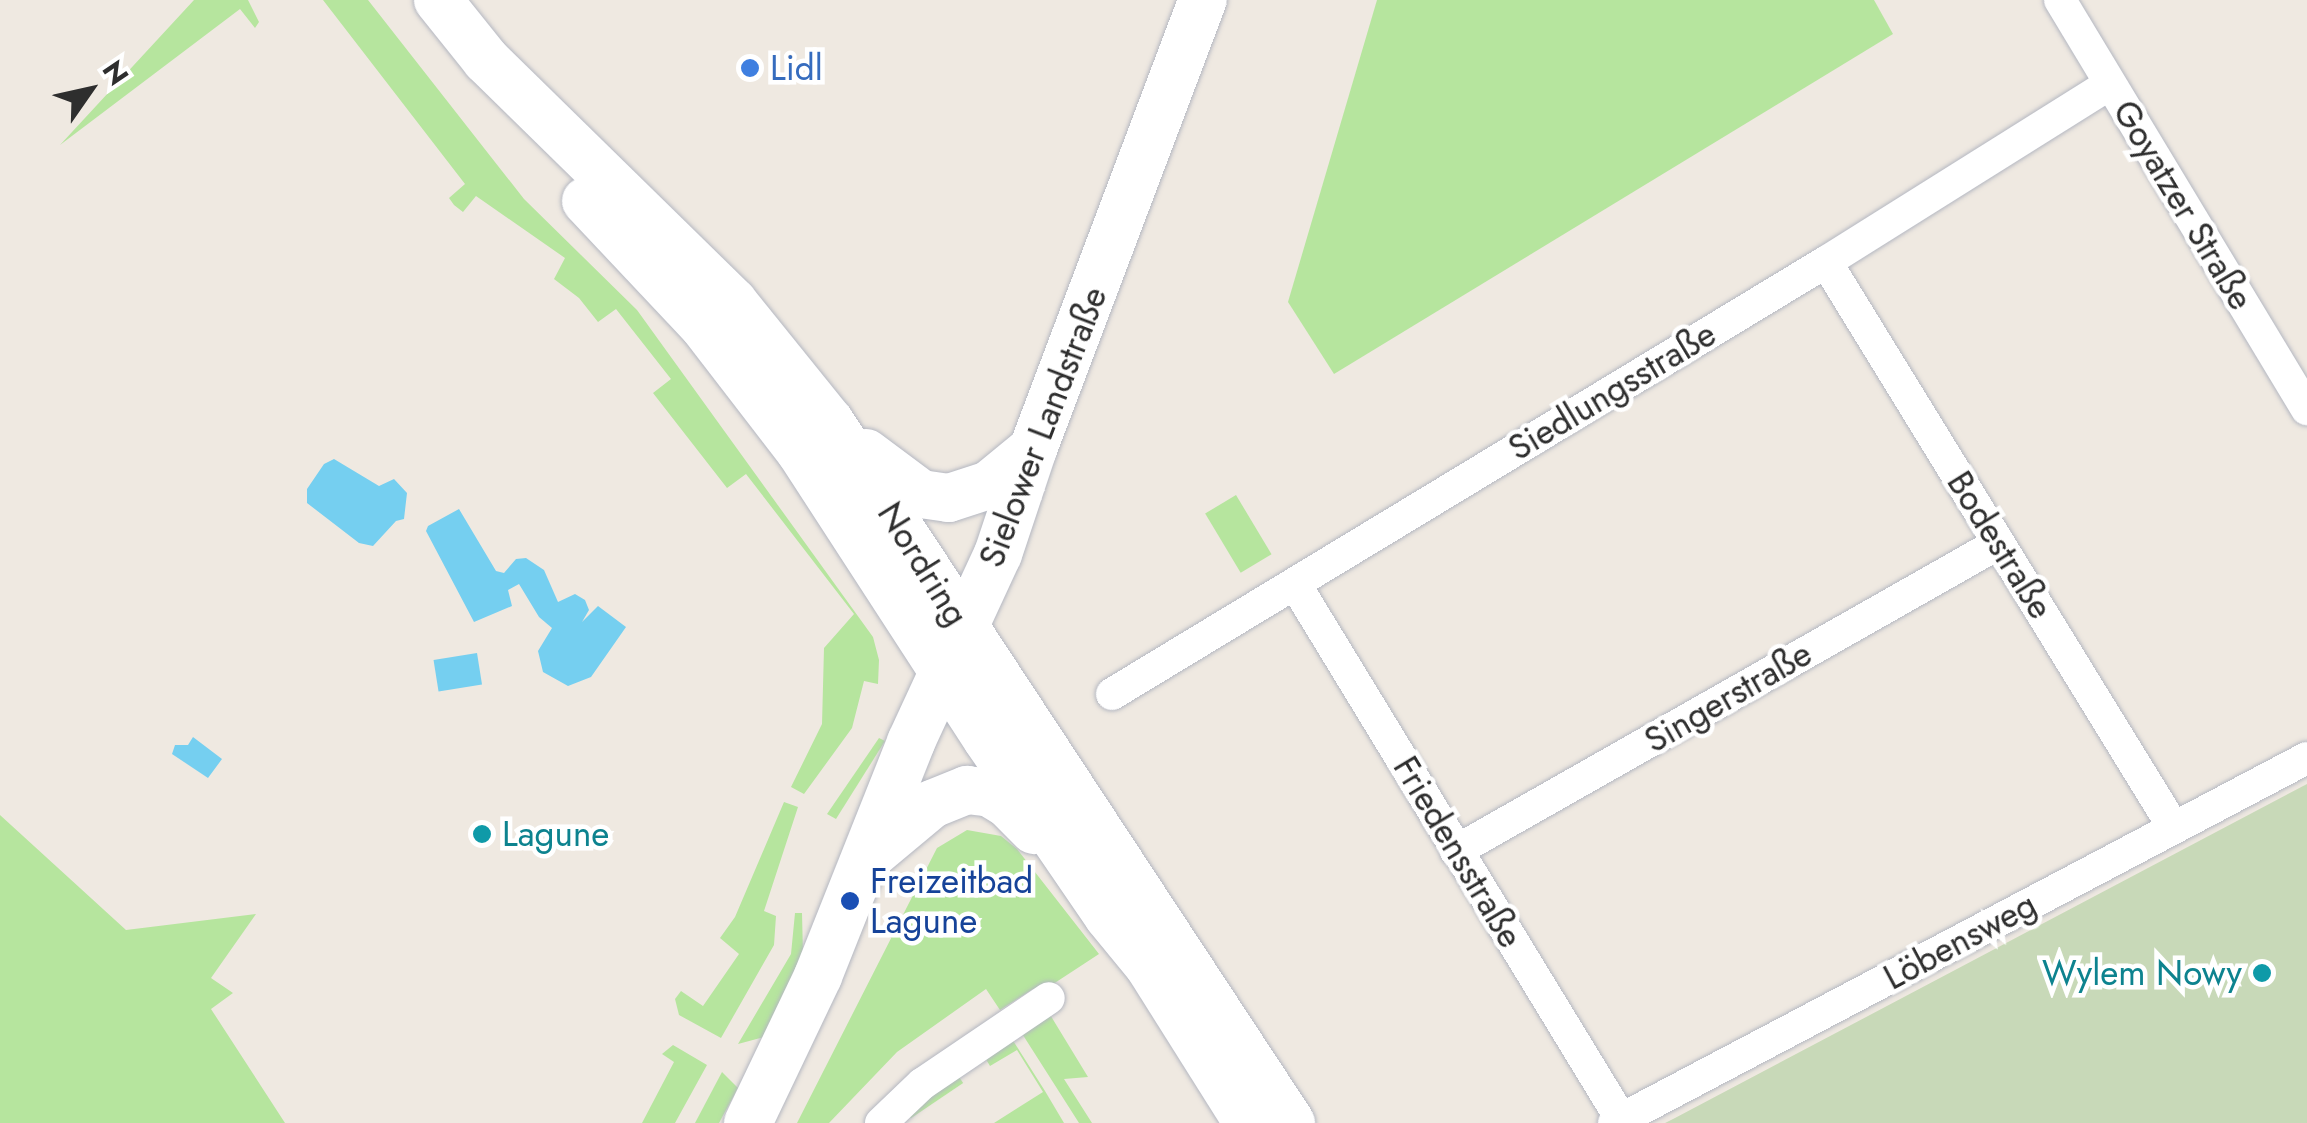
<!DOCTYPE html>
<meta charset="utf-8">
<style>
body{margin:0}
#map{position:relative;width:2307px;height:1123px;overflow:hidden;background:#efe9e1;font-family:Jost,sans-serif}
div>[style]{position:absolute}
.green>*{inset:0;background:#b6e59e;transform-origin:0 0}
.cemetery>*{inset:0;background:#c8d9b8}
.water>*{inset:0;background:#75cff0;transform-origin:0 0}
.roads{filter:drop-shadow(0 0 2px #b4b7c1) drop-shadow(0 0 2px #b4b7c1)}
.street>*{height:32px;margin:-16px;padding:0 16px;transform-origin:16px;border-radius:16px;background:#fff}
.secondary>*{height:48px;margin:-24px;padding:0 24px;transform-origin:24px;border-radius:24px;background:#fff}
.dots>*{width:28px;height:28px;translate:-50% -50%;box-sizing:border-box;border:5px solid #fff;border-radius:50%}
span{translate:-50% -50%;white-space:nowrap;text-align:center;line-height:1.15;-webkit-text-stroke:9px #fff;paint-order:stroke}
.shop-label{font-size:35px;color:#366cbe}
.left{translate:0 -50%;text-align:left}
.street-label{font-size:35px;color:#2e2e2e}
.culture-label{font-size:35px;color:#0d838f}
.right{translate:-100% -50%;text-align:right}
.transit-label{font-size:35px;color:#164399}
.north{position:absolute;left:40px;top:40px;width:100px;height:100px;-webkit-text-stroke:8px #fff;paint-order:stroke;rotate:56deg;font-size:28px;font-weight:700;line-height:40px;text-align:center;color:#2e2e2e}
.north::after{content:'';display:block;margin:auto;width:35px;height:45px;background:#2e2e2e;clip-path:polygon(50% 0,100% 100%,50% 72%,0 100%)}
</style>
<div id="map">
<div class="green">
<i style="clip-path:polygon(194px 0,248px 0,259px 22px,255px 28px,240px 9px,60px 145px)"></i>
<i style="clip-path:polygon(323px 0,368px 0,524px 199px,637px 310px,873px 637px,879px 660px,878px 684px,864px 681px,852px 728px,804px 794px,791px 787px,822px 724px,824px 648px,854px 614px,746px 474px,727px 488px,653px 393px,671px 379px,616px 309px,598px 322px,579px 298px,554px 279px,565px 258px,476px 196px,463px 212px,454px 205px,449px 198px,465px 184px)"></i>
<i style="clip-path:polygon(1377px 0,1874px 0,1893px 34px,1334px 374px,1288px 302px)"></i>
<i style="left:1236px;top:495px;width:69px;height:36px;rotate:59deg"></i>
<i style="clip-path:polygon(879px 738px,885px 741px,836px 819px,827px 814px)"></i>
<i style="clip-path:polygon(784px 802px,798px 807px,764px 911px,776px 916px,774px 945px,721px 1038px,679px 1015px,675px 999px,681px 991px,703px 1006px,739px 954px,720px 938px,735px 917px)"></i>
<i style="clip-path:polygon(0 815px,126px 930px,256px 914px,211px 978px,233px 993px,211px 1009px,285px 1123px,0 1123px)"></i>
<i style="clip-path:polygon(967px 830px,1001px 836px,1017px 849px,1099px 954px,1044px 990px,1033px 989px,1000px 1010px,986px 989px,897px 1052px,829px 1123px,797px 1123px,937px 848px)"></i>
<i style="clip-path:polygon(795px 913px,802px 913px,803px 954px,764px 1037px,738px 1044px,791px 954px)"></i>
<i style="clip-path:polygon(1049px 1013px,1088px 1077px,1064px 1079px,1092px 1123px,1079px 1123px,1021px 1032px)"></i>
<i style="clip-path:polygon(1012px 1039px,1045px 1091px,1064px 1123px,994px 1123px,1043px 1092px,1017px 1050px,990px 1066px,984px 1056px)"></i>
<i style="clip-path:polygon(673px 1045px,707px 1065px,675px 1123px,642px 1123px,674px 1062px,662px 1054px)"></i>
<i style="clip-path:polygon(722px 1072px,738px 1088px,719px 1123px,695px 1123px)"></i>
<i style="left:957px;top:1074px;width:11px;height:63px;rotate:56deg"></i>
</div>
<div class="cemetery">
<i style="clip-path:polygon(2307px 784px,2307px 1123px,1665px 1123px,1675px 1118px)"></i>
</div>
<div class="water">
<i style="clip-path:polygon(334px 459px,379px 486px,394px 479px,407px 493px,404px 519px,396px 521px,373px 546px,359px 543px,307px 503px,307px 489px,324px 464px)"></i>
<i style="clip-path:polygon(459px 509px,496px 571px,504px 573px,516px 559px,526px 558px,544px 570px,558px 602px,575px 594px,585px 600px,589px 610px,582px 622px,598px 606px,626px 627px,591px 677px,568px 686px,543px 672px,538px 651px,552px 628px,539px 617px,519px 584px,508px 590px,512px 606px,474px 622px,426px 531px,428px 526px)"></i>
<i style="left:477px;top:653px;width:32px;height:44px;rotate:81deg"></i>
<i style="clip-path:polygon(193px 737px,222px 759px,208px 778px,172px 754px,175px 745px,188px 745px)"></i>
</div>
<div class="roads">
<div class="street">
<i style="left:2060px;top:0;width:478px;rotate:58.9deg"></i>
<i style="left:1826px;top:262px;width:664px;rotate:58.42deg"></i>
<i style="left:1295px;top:584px;width:626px;rotate:58.64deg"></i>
<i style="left:1112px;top:694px;width:835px;rotate:-31.18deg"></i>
<i style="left:1826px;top:262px;width:335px;rotate:-32.1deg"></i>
<i style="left:1456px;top:851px;width:624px;rotate:-29.56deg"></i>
<i style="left:881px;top:1123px;width:57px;rotate:-43.6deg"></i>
<i style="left:922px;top:1084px;width:153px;rotate:-34.1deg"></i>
<i style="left:1614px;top:1123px;width:783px;rotate:-27.78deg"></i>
</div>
<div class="secondary">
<i style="left:438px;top:0;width:77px;rotate:51.3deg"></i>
<i style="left:486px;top:60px;width:346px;rotate:44.4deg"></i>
<i style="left:733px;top:302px;width:154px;rotate:51.1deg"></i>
<i style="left:830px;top:422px;width:839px;rotate:56.67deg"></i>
<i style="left:586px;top:201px;width:170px;rotate:46.7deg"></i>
<i style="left:703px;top:325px;width:159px;rotate:52.4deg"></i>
<i style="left:800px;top:451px;width:343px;rotate:57deg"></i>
<i style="left:987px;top:739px;width:214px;rotate:55.6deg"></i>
<i style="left:1108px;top:916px;width:65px;rotate:50.6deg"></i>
<i style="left:1149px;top:966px;width:186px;rotate:57.8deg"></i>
<i style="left:866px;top:453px;width:69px;rotate:36.7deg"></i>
<i style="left:921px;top:494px;width:28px;rotate:8deg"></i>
<i style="left:949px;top:498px;width:42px;rotate:-18deg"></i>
<i style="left:989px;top:485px;width:57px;rotate:-39.3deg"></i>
<i style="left:872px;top:854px;width:78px;rotate:-39.8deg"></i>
<i style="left:932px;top:804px;width:38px;rotate:-22deg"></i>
<i style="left:967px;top:790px;width:23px;rotate:7deg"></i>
<i style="left:990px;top:793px;width:21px;rotate:31deg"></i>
<i style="left:1008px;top:804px;width:37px;rotate:45deg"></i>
<i style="left:748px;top:1123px;width:163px;rotate:-64.5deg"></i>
<i style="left:818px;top:976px;width:252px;rotate:-68.3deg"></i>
<i style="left:911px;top:742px;width:207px;rotate:-65.2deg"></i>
<i style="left:998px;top:554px;width:111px;rotate:-71.6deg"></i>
<i style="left:1033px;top:449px;width:480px;rotate:-69.3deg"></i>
</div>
</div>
<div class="dots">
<i style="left:750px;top:68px;background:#3f7fe0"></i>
<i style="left:482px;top:834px;background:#0f9aa8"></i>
<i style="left:850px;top:901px;background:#1a4fb4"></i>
<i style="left:2262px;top:973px;background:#0f9aa8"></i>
</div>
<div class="shop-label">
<span class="left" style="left:770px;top:68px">Lidl</span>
</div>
<div class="street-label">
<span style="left:2183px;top:205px;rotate:59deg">Goyatzer Straße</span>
<span style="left:1612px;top:391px;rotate:-31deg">Siedlungsstraße</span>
<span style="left:1043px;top:427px;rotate:-69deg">Sielower Landstraße</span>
<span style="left:2000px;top:545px;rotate:58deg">Bodestraße</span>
<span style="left:923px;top:564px;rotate:58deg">Nordring</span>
<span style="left:1728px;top:697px;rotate:-30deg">Singerstraße</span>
<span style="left:1458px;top:852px;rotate:59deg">Friedensstraße</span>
<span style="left:1960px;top:941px;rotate:-28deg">Löbensweg</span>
</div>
<div class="culture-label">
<span class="left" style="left:502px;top:834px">Lagune</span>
<span class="right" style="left:2242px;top:973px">Wylem Nowy</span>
</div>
<div class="transit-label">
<span class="left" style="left:870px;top:901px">Freizeitbad<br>Lagune</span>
</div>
<div class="north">N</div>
</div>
